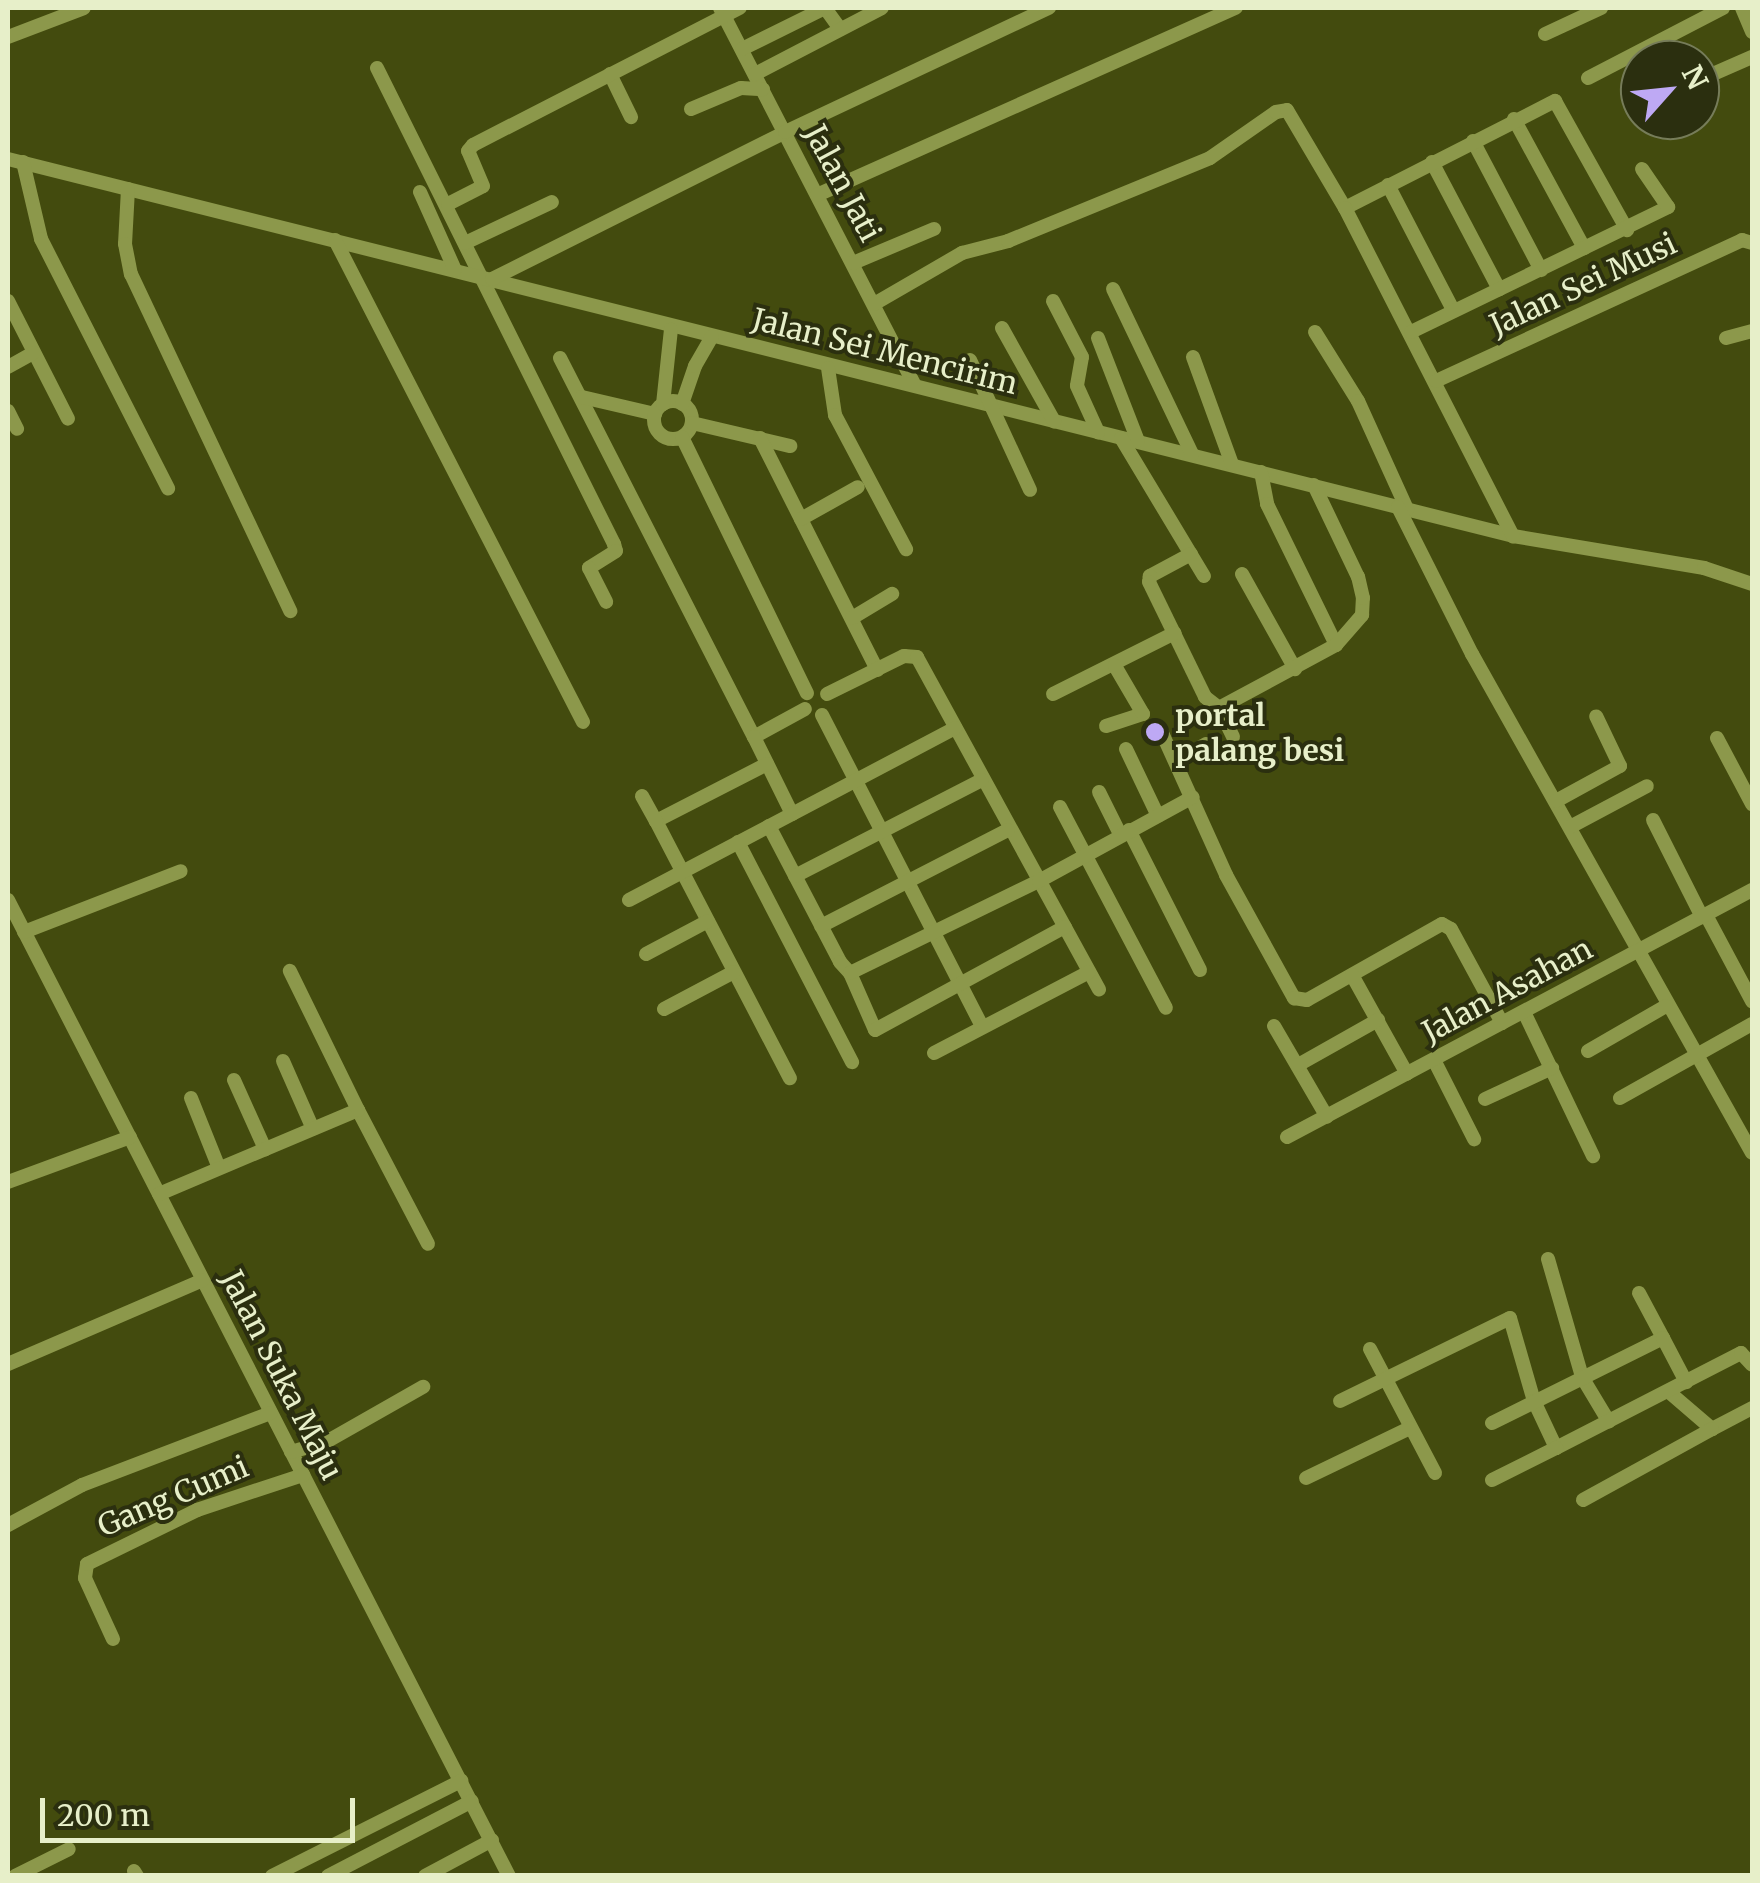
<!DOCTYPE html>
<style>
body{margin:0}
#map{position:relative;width:1760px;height:1883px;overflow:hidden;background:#434b0e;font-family:Merriweather,serif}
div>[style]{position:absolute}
.minor>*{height:14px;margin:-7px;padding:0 7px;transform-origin:7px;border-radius:7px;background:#8c984b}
.minor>.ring{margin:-7px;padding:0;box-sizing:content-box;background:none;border:14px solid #8c984b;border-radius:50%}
.dots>*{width:28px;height:28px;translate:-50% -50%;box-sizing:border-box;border:5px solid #2b2f0f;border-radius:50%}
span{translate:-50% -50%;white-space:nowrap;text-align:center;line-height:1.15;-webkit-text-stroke:8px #2b2f0f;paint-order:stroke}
.street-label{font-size:30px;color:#e7efc9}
.poi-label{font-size:30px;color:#e7efc9;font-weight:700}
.left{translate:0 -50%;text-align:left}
.frame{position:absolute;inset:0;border:10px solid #e7efc9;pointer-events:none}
.north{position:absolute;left:1620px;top:40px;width:100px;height:100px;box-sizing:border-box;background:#2b2f0f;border:2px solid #767c59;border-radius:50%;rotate:63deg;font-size:28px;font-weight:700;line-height:40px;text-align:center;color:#e7efc9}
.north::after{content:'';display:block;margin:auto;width:35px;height:45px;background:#bea9f4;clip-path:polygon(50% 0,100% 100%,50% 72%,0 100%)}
.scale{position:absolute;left:40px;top:1798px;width:315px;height:45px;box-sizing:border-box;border:5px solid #e7efc9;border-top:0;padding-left:12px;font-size:30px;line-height:35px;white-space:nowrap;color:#e7efc9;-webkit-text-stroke:8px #2b2f0f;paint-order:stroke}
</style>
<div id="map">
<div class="minor">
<i style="left:720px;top:8px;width:424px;rotate:62.7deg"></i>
<i style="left:1742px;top:8px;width:26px;rotate:67deg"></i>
<i style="left:1545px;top:34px;width:62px;rotate:-24.9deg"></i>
<i style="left:8px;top:37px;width:81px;rotate:-20.9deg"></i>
<i style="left:742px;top:49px;width:93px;rotate:-26.3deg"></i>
<i style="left:825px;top:8px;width:26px;rotate:54deg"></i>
<i style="left:377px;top:68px;width:532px;rotate:63.53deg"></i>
<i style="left:614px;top:544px;width:7px;rotate:74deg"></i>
<i style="left:616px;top:551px;width:32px;rotate:148deg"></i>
<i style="left:589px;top:568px;width:38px;rotate:63deg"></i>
<i style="left:610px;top:74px;width:48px;rotate:64deg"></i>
<i style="left:755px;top:74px;width:143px;rotate:-27.5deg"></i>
<i style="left:1713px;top:74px;width:43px;rotate:-23.6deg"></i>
<i style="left:1588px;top:78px;width:152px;rotate:-27.4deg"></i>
<i style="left:691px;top:109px;width:54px;rotate:-22.8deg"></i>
<i style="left:741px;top:88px;width:22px;rotate:3deg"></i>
<i style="left:1514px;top:119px;width:147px;rotate:61.5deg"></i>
<i style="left:1473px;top:141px;width:146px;rotate:62.2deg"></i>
<i style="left:8px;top:159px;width:1552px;rotate:14.06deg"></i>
<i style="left:1513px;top:536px;width:194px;rotate:9.5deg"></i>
<i style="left:1704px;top:568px;width:51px;rotate:18.4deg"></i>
<i style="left:23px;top:162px;width:79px;rotate:76.8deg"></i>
<i style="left:41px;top:239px;width:280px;rotate:63deg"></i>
<i style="left:1432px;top:162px;width:144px;rotate:62.2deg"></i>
<i style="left:1388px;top:185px;width:141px;rotate:62.5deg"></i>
<i style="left:128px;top:189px;width:55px;rotate:93.1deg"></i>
<i style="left:125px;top:244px;width:31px;rotate:79deg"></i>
<i style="left:131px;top:274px;width:373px;rotate:64.7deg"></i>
<i style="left:420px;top:192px;width:85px;rotate:65.8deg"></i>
<i style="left:817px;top:195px;width:459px;rotate:-24.1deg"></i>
<i style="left:448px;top:204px;width:39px;rotate:-27deg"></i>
<i style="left:483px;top:186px;width:38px;rotate:-113deg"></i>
<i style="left:468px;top:151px;width:8px;rotate:-50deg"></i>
<i style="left:473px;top:145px;width:300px;rotate:-27.2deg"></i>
<i style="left:1345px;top:208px;width:236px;rotate:-27deg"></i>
<i style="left:1555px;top:101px;width:148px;rotate:60.8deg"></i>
<i style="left:335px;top:240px;width:542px;rotate:62.77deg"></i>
<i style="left:465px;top:243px;width:96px;rotate:-25.2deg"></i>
<i style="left:853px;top:263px;width:88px;rotate:-22.8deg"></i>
<i style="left:492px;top:279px;width:328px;rotate:-26.6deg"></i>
<i style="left:785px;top:132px;width:292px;rotate:-25.2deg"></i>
<i style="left:1113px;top:289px;width:183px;rotate:64.4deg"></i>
<i style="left:8px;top:301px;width:132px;rotate:63deg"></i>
<i style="left:1053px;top:301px;width:63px;rotate:62.6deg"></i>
<i style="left:1082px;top:357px;width:29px;rotate:100deg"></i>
<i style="left:1077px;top:386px;width:51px;rotate:65.5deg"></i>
<i style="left:874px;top:304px;width:102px;rotate:-30.1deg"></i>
<i style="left:962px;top:253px;width:48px;rotate:-14.6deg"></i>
<i style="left:1008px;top:241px;width:218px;rotate:-22.3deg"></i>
<i style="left:1210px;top:158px;width:80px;rotate:-34.9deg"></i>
<i style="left:1276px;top:112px;width:11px;rotate:-10deg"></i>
<i style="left:1287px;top:110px;width:114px;rotate:59.4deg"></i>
<i style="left:1345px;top:208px;width:369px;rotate:62.9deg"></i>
<i style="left:1002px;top:328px;width:107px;rotate:60.8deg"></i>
<i style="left:1315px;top:332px;width:81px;rotate:58.1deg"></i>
<i style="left:1358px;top:401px;width:119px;rotate:65.6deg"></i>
<i style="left:1411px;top:332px;width:286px;rotate:-25.9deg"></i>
<i style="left:1668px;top:207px;width:46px;rotate:-124.4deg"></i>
<i style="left:1098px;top:338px;width:110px;rotate:68.8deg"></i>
<i style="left:1726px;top:338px;width:27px;rotate:-15deg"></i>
<i style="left:1193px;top:357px;width:114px;rotate:70deg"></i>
<i style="left:560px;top:358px;width:426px;rotate:62.9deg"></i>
<i style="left:754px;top:737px;width:58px;rotate:-28.8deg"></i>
<i style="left:970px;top:360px;width:143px;rotate:65.2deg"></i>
<i style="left:8px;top:367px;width:29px;rotate:-29deg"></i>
<i style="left:828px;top:368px;width:48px;rotate:81.5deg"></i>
<i style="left:835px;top:415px;width:152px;rotate:62.1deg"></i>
<i style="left:1436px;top:381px;width:337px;rotate:-24.7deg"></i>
<i style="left:1742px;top:240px;width:10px;rotate:17deg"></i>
<i style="left:582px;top:397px;width:75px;rotate:13.1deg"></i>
<i class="ring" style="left:654px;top:401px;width:24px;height:24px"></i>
<i style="left:663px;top:404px;width:75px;rotate:-83.9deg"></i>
<i style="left:682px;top:404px;width:40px;rotate:-71.1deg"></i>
<i style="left:695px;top:366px;width:34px;rotate:-60deg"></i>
<i style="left:8px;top:411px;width:20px;rotate:63deg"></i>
<i style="left:692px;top:423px;width:101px;rotate:13.2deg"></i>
<i style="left:682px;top:437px;width:285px;rotate:64deg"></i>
<i style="left:760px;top:438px;width:260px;rotate:63.2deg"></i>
<i style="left:1121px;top:438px;width:161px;rotate:59deg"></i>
<i style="left:1261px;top:472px;width:33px;rotate:79deg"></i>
<i style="left:1267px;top:504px;width:157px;rotate:63.9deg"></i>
<i style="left:1398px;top:507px;width:165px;rotate:63.3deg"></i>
<i style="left:1472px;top:654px;width:572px;rotate:60.7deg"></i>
<i style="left:801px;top:519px;width:65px;rotate:-29.3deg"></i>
<i style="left:1191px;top:554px;width:47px;rotate:151.8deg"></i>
<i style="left:1150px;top:576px;width:6px;rotate:99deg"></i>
<i style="left:1149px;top:582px;width:128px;rotate:64deg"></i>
<i style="left:1205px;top:697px;width:18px;rotate:38deg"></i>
<i style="left:1219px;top:708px;width:32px;rotate:64deg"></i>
<i style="left:1242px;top:574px;width:109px;rotate:60.8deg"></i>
<i style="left:852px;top:618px;width:47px;rotate:-31deg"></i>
<i style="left:827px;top:694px;width:86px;rotate:-26.3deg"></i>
<i style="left:904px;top:656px;width:13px;rotate:4deg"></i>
<i style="left:917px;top:657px;width:379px;rotate:61.3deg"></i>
<i style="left:1053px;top:694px;width:136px;rotate:-26.6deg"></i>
<i style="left:1219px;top:708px;width:133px;rotate:-28.3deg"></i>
<i style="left:1336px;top:645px;width:40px;rotate:-49deg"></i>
<i style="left:1362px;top:615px;width:17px;rotate:-87deg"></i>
<i style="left:1363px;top:598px;width:22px;rotate:-103deg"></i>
<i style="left:1358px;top:577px;width:102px;rotate:-115.6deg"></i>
<i style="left:822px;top:715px;width:350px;rotate:62.8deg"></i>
<i style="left:1106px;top:726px;width:39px;rotate:-18deg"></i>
<i style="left:1143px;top:714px;width:56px;rotate:-120.3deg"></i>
<i style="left:1162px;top:733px;width:156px;rotate:65.7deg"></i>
<i style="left:1226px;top:875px;width:141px;rotate:61.1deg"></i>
<i style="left:1294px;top:998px;width:13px;rotate:9deg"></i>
<i style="left:1307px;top:1000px;width:155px;rotate:-29.4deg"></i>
<i style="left:1442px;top:924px;width:10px;rotate:29deg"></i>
<i style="left:1451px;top:929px;width:107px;rotate:61.5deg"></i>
<i style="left:754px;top:737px;width:86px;rotate:63.7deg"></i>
<i style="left:1717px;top:738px;width:75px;rotate:62.1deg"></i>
<i style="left:1126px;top:749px;width:74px;rotate:64.5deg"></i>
<i style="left:1177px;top:760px;width:33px;rotate:-29deg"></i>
<i style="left:767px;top:764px;width:125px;rotate:152.8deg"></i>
<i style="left:656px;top:821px;width:290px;rotate:62.5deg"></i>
<i style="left:1099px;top:792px;width:47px;rotate:63.4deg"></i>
<i style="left:642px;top:796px;width:29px;rotate:61deg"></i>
<i style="left:1556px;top:801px;width:73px;rotate:-28.7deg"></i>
<i style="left:1620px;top:766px;width:55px;rotate:-115.6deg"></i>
<i style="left:1060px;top:807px;width:227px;rotate:62.2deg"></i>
<i style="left:1653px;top:820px;width:109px;rotate:63.2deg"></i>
<i style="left:769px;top:826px;width:153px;rotate:62.4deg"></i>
<i style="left:840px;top:962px;width:15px;rotate:48deg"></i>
<i style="left:850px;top:973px;width:62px;rotate:66.3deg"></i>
<i style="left:875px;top:1030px;width:216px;rotate:-28.5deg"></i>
<i style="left:1570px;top:827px;width:87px;rotate:-28deg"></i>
<i style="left:1129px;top:830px;width:157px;rotate:63.1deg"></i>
<i style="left:738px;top:842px;width:248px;rotate:62.6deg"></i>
<i style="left:795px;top:876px;width:210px;rotate:-27.2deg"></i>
<i style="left:8px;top:900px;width:1097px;rotate:62.83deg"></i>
<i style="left:629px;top:900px;width:369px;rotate:-27.8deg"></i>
<i style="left:1706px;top:915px;width:98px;rotate:61.9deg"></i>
<i style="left:821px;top:926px;width:210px;rotate:-27.2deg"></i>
<i style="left:24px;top:932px;width:168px;rotate:-21.2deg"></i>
<i style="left:646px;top:954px;width:70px;rotate:-28deg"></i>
<i style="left:850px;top:973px;width:210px;rotate:-26deg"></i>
<i style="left:1039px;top:881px;width:175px;rotate:-28.6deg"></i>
<i style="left:1352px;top:975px;width:113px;rotate:60.9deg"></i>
<i style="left:664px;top:1009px;width:79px;rotate:-27.9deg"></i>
<i style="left:1524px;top:1012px;width:160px;rotate:64.4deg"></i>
<i style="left:1274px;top:1026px;width:105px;rotate:59.8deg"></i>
<i style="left:1588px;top:1051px;width:90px;rotate:-30deg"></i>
<i style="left:934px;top:1053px;width:175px;rotate:-27.6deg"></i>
<i style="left:1434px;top:1060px;width:89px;rotate:63.1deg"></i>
<i style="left:283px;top:1061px;width:74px;rotate:66.2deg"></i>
<i style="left:1298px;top:1065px;width:92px;rotate:-29.4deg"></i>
<i style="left:234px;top:1080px;width:76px;rotate:65.8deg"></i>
<i style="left:191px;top:1098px;width:75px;rotate:68.2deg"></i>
<i style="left:1620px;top:1098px;width:151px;rotate:-29.3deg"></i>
<i style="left:1485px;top:1099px;width:74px;rotate:-24.8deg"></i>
<i style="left:358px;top:1110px;width:151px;rotate:62.4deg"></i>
<i style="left:1287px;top:1137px;width:527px;rotate:-27.98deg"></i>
<i style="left:8px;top:1182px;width:130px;rotate:-20.2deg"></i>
<i style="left:159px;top:1194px;width:216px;rotate:-22.9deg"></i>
<i style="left:358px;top:1110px;width:155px;rotate:-116.1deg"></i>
<i style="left:1548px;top:1259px;width:123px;rotate:73.9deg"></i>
<i style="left:1582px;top:1377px;width:52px;rotate:59deg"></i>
<i style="left:1639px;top:1293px;width:51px;rotate:61.9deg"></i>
<i style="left:1370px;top:1349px;width:140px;rotate:62.3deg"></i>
<i style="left:8px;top:1364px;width:212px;rotate:-23.3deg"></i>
<i style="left:1669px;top:1392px;width:57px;rotate:40.7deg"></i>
<i style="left:1712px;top:1429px;width:45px;rotate:-27.7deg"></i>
<i style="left:1340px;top:1401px;width:189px;rotate:-26deg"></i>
<i style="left:1510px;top:1318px;width:86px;rotate:73.9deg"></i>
<i style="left:1534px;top:1401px;width:52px;rotate:64.9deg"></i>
<i style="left:1556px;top:1448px;width:208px;rotate:-27.2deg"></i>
<i style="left:1741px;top:1353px;width:16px;rotate:47deg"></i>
<i style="left:1492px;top:1423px;width:191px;rotate:-26.4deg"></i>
<i style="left:1663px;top:1338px;width:50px;rotate:62.4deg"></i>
<i style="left:291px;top:1452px;width:36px;rotate:-16deg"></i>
<i style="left:326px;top:1442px;width:112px;rotate:-29.6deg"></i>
<i style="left:1306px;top:1478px;width:115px;rotate:-25.7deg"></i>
<i style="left:1492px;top:1480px;width:72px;rotate:-26.6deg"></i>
<i style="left:1583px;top:1500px;width:147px;rotate:-28.8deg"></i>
<i style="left:8px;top:1525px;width:84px;rotate:-28.4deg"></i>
<i style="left:82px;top:1485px;width:202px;rotate:-20.9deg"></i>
<i style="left:113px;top:1639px;width:67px;rotate:-114.7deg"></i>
<i style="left:85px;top:1578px;width:14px;rotate:-82deg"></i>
<i style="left:87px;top:1564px;width:123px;rotate:-26.1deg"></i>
<i style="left:197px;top:1510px;width:112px;rotate:-18.3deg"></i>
<i style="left:134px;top:1871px;width:6px;rotate:59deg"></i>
<i style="left:15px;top:1876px;width:60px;rotate:-26.6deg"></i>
<i style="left:272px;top:1876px;width:212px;rotate:-26.7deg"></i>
<i style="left:328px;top:1876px;width:162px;rotate:-27.5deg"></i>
<i style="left:425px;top:1876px;width:76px;rotate:-28.2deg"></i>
</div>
<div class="dots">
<i style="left:1155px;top:732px;background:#bea9f4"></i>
</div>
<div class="street-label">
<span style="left:843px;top:183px;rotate:62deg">Jalan Jati</span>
<span style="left:1583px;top:284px;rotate:-25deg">Jalan Sei Musi</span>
<span style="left:885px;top:351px;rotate:14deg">Jalan Sei Mencirim</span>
<span style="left:1507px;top:990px;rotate:-28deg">Jalan Asahan</span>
<span style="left:282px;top:1375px;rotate:63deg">Jalan Suka Maju</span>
<span style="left:173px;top:1496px;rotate:-23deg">Gang Cumi</span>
</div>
<div class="poi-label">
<span class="left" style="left:1175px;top:732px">portal<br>palang besi</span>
</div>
<div class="frame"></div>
<div class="north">N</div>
<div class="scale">200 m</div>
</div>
